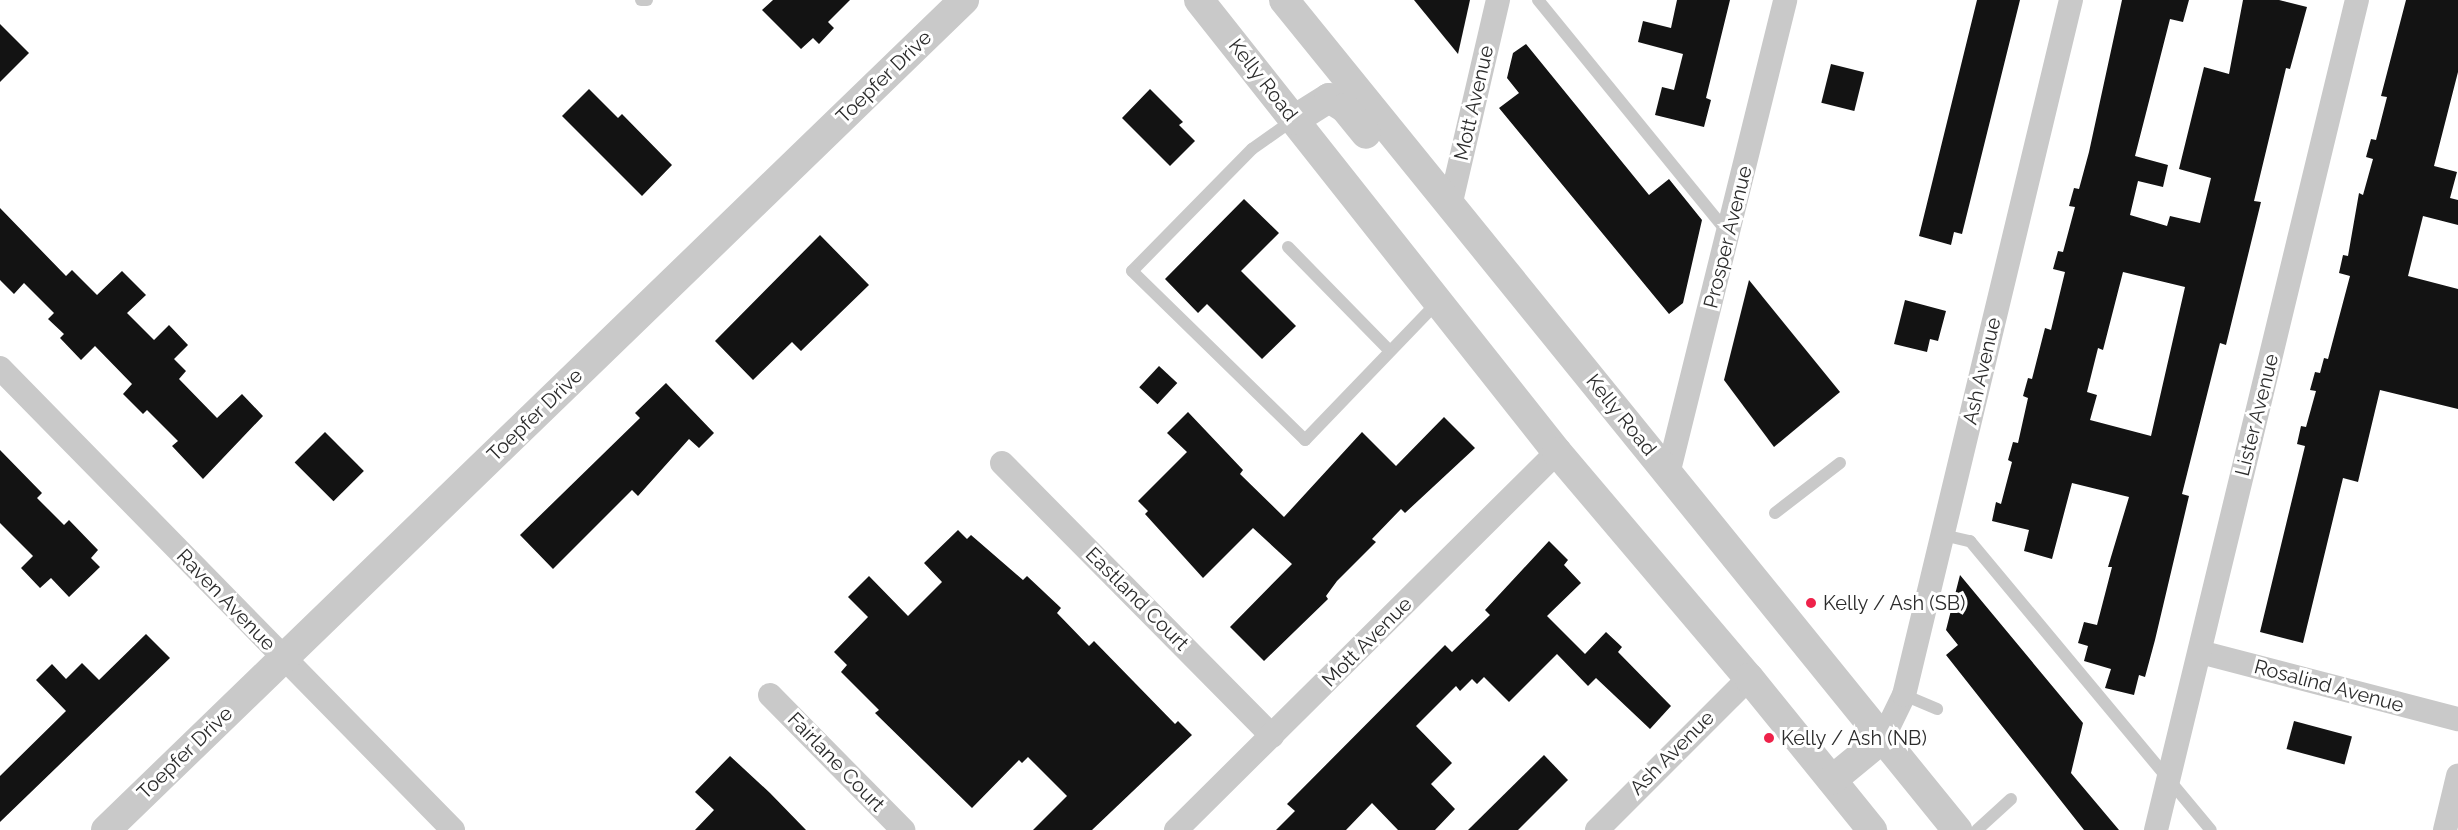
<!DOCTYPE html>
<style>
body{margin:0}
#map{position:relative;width:2458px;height:830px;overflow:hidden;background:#fff;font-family:Raleway,sans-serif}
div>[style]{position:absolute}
.building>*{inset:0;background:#131313;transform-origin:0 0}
.service>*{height:12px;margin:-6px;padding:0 6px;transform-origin:6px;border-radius:6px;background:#c9c9c9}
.minor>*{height:24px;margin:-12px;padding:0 12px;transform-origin:12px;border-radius:12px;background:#c9c9c9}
.tertiary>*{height:30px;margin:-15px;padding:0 15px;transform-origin:15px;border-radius:15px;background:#c9c9c9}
.dots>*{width:16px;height:16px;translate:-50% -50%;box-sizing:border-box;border:3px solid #fff;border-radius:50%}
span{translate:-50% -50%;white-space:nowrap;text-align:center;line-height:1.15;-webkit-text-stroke:6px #fff;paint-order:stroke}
.street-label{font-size:20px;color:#2c2c2c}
.poi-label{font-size:20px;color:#2c2c2c}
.left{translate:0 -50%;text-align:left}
</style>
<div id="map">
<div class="building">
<i style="clip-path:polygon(773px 0,850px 0,828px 22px,834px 28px,819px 44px,813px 38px,801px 49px,762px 10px)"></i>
<i style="clip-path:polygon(1414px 0,1470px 0,1458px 54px)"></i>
<i style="clip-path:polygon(1677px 0,1730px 0,1706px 98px,1711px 100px,1704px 127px,1655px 115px,1662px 87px,1674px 90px,1683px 54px,1638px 42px,1643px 21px,1671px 28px)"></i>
<i style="clip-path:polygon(1977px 0,2020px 0,1962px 234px,1954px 232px,1951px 245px,1919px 236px)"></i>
<i style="clip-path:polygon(evenodd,2122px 0,2189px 0,2183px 22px,2170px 19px,2135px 156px,2168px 165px,2163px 187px,2138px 181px,2130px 215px,2167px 226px,2170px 216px,2200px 223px,2211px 178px,2179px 169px,2204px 67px,2229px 74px,2243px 0,2279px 0,2307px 7px,2290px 69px,2286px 68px,2254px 201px,2261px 202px,2226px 345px,2220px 343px,2182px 494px,2189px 496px,2155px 640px,2145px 677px,2139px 675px,2134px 695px,2105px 688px,2111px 669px,2084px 661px,2088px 646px,2078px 643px,2084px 622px,2097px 625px,2112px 567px,2108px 567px,2129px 497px,2072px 483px,2052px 559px,2024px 551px,2029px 530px,1992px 521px,1996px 502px,2001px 504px,2012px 462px,2008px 460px,2013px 442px,2018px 443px,2028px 398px,2023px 396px,2028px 378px,2032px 379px,2045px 328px,2051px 330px,2065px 272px,2053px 269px,2058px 251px,2063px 252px,2075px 207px,2069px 206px,2074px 188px,2079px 189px,2089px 152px,2122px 0,2123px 272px,2185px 287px,2151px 436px,2090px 420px,2097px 395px,2087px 392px,2098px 348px,2103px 350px,2123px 272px)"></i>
<i style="clip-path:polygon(2406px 0,2458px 0,2458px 72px,2434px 166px,2457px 172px,2450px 198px,2458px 200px,2458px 225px,2423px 216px,2408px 276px,2458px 289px,2458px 409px,2380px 390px,2358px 482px,2343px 478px,2303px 643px,2260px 632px,2305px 446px,2297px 444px,2301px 426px,2306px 427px,2316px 391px,2310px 390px,2315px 372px,2320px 373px,2324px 358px,2328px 359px,2350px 276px,2339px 273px,2343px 255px,2348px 256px,2359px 193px,2363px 195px,2373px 159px,2366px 157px,2371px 139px,2376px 140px,2387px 97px,2381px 96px)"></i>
<i style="clip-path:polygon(0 24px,29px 53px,0 82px)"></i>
<i style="clip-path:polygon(1526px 44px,1649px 195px,1669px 179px,1702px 220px,1683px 303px,1669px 314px,1499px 108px,1519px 93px,1507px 78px,1513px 53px)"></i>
<i style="left:1831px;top:64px;width:34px;height:40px;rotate:14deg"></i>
<i style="clip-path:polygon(589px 89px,618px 118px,622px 114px,672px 165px,642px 196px,562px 116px)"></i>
<i style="clip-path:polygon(1150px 89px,1183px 122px,1179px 125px,1195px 141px,1170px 166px,1122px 118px)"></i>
<i style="clip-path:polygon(1244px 199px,1279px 233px,1241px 271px,1296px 326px,1262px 359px,1207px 304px,1198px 313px,1165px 279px)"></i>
<i style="clip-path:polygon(0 208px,66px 276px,72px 270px,97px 295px,122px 271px,146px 295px,127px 313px,154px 340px,169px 325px,188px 345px,174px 359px,186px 371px,179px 379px,217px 418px,242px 394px,263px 416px,203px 479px,172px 446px,178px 441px,147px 410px,143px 414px,123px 394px,132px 384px,95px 346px,81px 360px,60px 338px,64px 334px,48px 319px,54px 313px,24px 283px,14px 294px,0 280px)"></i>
<i style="clip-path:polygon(820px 235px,869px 285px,801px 351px,792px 342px,753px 380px,715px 341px)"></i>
<i style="clip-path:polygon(1749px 280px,1840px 392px,1774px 447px,1724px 380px)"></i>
<i style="clip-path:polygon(1905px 300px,1946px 311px,1938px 341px,1930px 339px,1927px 352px,1894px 344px)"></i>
<i style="left:1159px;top:366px;width:25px;height:29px;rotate:43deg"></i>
<i style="clip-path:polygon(666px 383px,714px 433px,699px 448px,689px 439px,638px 496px,632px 490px,553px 569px,520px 535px,640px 418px,635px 413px)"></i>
<i style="clip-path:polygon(1188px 412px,1243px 470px,1240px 474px,1284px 517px,1362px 432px,1396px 466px,1444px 417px,1475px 448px,1405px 513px,1401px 509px,1372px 539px,1376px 542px,1337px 581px,1326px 596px,1328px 599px,1264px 661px,1230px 627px,1292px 564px,1253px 528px,1203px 578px,1145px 514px,1148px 511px,1138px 501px,1187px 452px,1167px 433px)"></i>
<i style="left:325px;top:432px;width:55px;height:43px;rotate:45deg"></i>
<i style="clip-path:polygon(0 450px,42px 493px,37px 498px,64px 525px,69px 520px,98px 550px,91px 558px,100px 567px,69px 597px,51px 578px,40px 588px,21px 568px,33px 556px,0 523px)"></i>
<i style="clip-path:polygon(958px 530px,967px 539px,971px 535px,1023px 580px,1027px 576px,1061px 608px,1057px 613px,1089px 646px,1094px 641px,1175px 724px,1178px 721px,1192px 735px,1092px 830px,1033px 830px,1067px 796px,1028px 757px,1022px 763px,1019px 760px,972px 808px,875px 713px,879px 710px,841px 672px,847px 665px,834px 652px,868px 617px,848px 597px,869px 576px,908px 616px,942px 582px,924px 563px)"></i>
<i style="clip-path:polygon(1549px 541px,1568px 560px,1564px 565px,1581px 583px,1547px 616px,1585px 654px,1606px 632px,1622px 647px,1618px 652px,1671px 706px,1650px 729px,1596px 678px,1588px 686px,1557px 654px,1509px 702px,1484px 677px,1477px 684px,1472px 679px,1460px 691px,1456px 686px,1416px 726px,1452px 763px,1431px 784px,1455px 809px,1435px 830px,1398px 830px,1372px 803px,1346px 830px,1276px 830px,1295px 811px,1287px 804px,1445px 645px,1452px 652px,1490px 615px,1485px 610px)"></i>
<i style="clip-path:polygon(1960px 575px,2083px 723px,2071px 773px,2119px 830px,2084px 830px,1946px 655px,1958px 645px,1946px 630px)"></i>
<i style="clip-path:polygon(146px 634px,170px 658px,0 822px,0 776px,66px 711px,36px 680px,52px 664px,66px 679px,82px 663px,99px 680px)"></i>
<i style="left:2294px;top:721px;width:60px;height:29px;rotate:15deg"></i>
<i style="clip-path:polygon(1544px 755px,1568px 780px,1518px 830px,1468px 830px)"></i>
<i style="clip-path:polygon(730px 756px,770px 793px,806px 830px,695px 830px,714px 810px,695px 792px)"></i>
</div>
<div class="service">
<i style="left:641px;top:0;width:6px"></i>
<i style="left:1538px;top:0;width:299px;rotate:50.8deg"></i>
<i style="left:1293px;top:120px;width:50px;rotate:144.7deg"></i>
<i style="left:1252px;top:149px;width:171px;rotate:134.5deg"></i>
<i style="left:1132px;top:271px;width:242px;rotate:44.3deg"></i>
<i style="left:1305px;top:440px;width:192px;rotate:-46.1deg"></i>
<i style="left:1288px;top:247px;width:144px;rotate:45.6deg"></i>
<i style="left:1775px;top:513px;width:82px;rotate:-37.6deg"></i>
<i style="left:1943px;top:535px;width:28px;rotate:13deg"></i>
<i style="left:1970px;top:541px;width:376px;rotate:50.2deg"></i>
<i style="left:1904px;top:695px;width:36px;rotate:23deg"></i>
<i style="left:1977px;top:830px;width:46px;rotate:-42.4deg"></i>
</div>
<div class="minor">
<i style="left:1450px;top:206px;width:212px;rotate:-76.9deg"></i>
<i style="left:0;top:368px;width:647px;rotate:45.56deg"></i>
<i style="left:1002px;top:463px;width:384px;rotate:45.3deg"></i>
<i style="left:1668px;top:474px;width:488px;rotate:-76.1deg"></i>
<i style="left:2200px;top:652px;width:267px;rotate:14.6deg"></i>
<i style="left:770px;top:695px;width:190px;rotate:45.4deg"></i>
<i style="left:1883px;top:738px;width:48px;rotate:-64deg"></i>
<i style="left:1904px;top:695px;width:715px;rotate:-76.49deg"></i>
<i style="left:1176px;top:830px;width:537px;rotate:-44.77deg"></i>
<i style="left:1597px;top:830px;width:215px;rotate:-45deg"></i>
<i style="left:2156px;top:830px;width:854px;rotate:-76.39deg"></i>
<i style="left:2445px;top:830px;width:56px;rotate:-76.5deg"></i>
</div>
<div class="tertiary">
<i style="left:1199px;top:0;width:577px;rotate:51.62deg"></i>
<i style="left:1557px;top:452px;width:297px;rotate:49.7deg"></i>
<i style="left:1749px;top:678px;width:196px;rotate:51deg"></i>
<i style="left:1284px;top:0;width:1069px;rotate:50.96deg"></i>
<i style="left:1294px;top:120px;width:41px;rotate:-32.2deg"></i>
<i style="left:1329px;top:98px;width:19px;rotate:32deg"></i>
<i style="left:1345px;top:108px;width:33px;rotate:51deg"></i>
<i style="left:1832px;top:780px;width:66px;rotate:-39.5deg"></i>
<i style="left:106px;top:830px;width:1194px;rotate:-44.05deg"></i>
</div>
<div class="dots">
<i style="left:1811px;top:603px;background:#ee224a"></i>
<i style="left:1769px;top:738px;background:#ee224a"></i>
</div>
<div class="street-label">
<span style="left:884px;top:77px;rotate:-44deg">Toepfer Drive</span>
<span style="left:1263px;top:80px;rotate:52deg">Kelly Road</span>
<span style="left:1474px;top:103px;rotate:-77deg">Mott Avenue</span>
<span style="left:1728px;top:237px;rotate:-76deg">Prosper Avenue</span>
<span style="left:1982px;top:371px;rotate:-77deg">Ash Avenue</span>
<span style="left:535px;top:415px;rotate:-44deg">Toepfer Drive</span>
<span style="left:1621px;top:415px;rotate:51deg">Kelly Road</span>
<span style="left:2257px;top:415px;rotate:-76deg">Lister Avenue</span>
<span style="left:1137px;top:599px;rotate:45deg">Eastland Court</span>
<span style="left:226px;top:600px;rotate:46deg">Raven Avenue</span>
<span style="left:1367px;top:642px;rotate:-45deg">Mott Avenue</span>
<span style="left:2329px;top:686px;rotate:15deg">Rosalind Avenue</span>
<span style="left:185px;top:753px;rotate:-44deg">Toepfer Drive</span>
<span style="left:1672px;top:753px;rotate:-45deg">Ash Avenue</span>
<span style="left:836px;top:762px;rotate:46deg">Fairlane Court</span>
</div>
<div class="poi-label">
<span class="left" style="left:1823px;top:603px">Kelly / Ash (SB)</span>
<span class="left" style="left:1781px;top:738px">Kelly / Ash (NB)</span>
</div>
</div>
